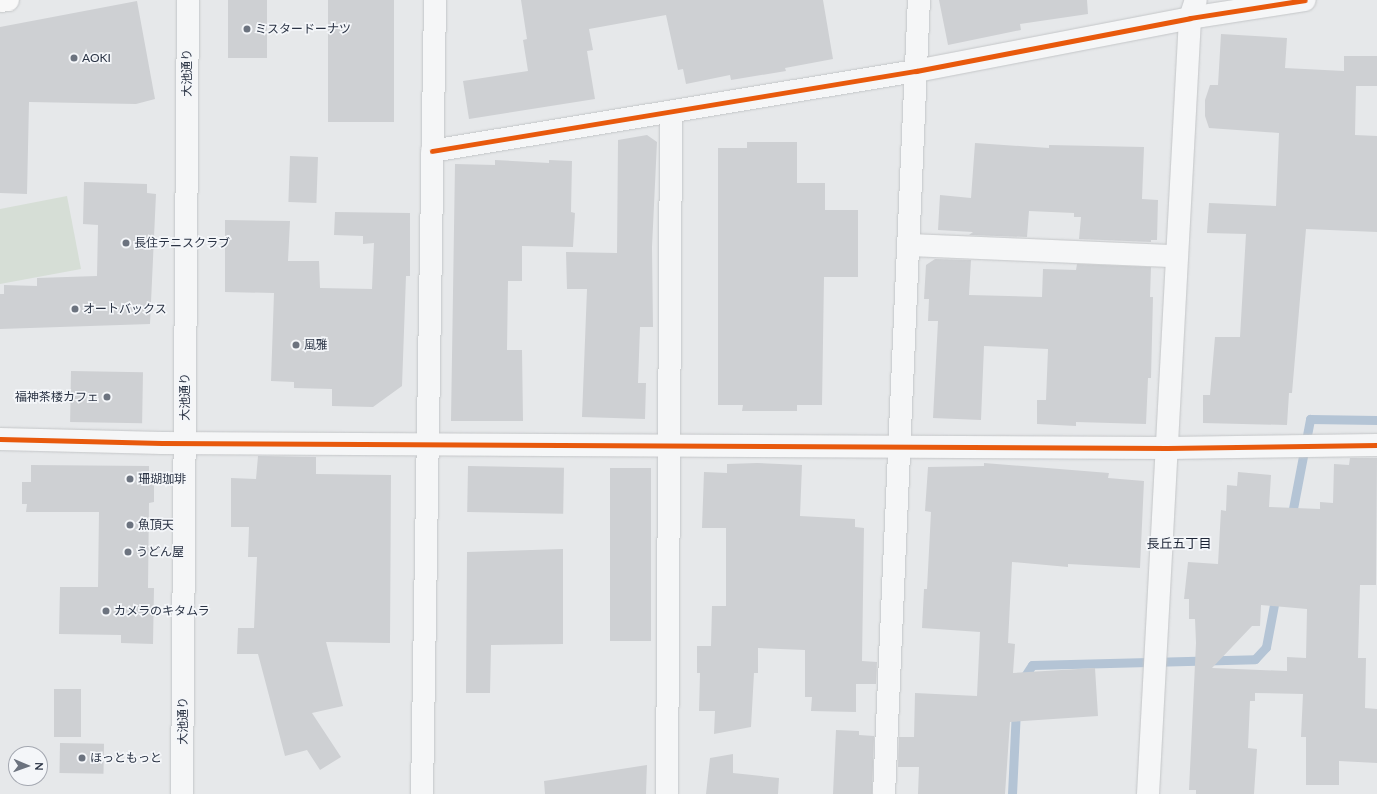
<!DOCTYPE html>
<meta charset="utf-8">
<style>
body{margin:0}
#map{position:relative;width:1377px;height:794px;overflow:hidden;background:#e6e8ea;font-family:Lato,"Noto Sans JP",sans-serif}
div>[style]{position:absolute}
.green>*{inset:0;background:#d6ded6}
.stream>*{height:9px;margin:-4.5px;padding:0 4.5px;transform-origin:4.5px;border-radius:4.5px;background:#b4c4d5}
.building>*{inset:0;background:#ced0d3;transform-origin:0 0}
.roads{filter:drop-shadow(0 0 1px #c4c6c8) drop-shadow(0 0 1px #c4c6c8)}
.minor>*{height:22px;margin:-11px;padding:0 11px;transform-origin:11px;border-radius:11px;background:#f5f6f7}
.tertiary>*{height:22px;margin:-11px;padding:0 11px;transform-origin:11px;border-radius:11px;background:#f5f6f7}
.secondary>*{height:22px;margin:-11px;padding:0 11px;transform-origin:11px;border-radius:11px;background:#f8f8f8}
.cycleway>*{height:5px;margin:-2.5px;padding:0 2.5px;transform-origin:2.5px;border-radius:2.5px;background:#e8590c}
.dots>*{width:11px;height:11px;translate:-50% -50%;box-sizing:border-box;border:2px solid #f4f6f9;border-radius:50%}
span{translate:-50% -50%;white-space:nowrap;text-align:center;line-height:1.15;-webkit-text-stroke:3.5px #f4f6f9;paint-order:stroke}
.poi-label{font-size:12px;color:#2b3445}
.left{translate:0 -50%;text-align:left}
.right{translate:-100% -50%;text-align:right}
.street-label{font-size:12px;color:#2b3445}
.neighbourhood-label{font-size:13px;color:#1d2536}
.north{position:absolute;left:8px;top:746px;width:40px;height:40px;box-sizing:border-box;background:#f4f6f9;border:1px solid #a4a8b1;border-radius:50%;rotate:92deg;font-size:11px;font-weight:700;line-height:16px;text-align:center;color:#2b3445}
.north::after{content:'';display:block;margin:auto;width:14px;height:18px;background:#6c737f;clip-path:polygon(50% 0,100% 100%,50% 72%,0 100%)}
</style>
<div id="map">
<div class="green">
<i style="clip-path:polygon(67px 196px,81px 269px,0 284px,0 209px)"></i>
</div>
<div class="stream">
<i style="left:1291px;top:519px;width:102px;rotate:-79.2deg"></i>
<i style="left:1310px;top:419px;width:67px;rotate:0.9deg"></i>
<i style="left:1021px;top:682px;width:20px;rotate:-57deg"></i>
<i style="left:1032px;top:665px;width:223px;rotate:-1.5deg"></i>
<i style="left:1255px;top:659px;width:16px;rotate:-47deg"></i>
<i style="left:1266px;top:647px;width:54px;rotate:-79.3deg"></i>
<i style="left:1012px;top:794px;width:85px;rotate:-87.3deg"></i>
</div>
<div class="building">
<i style="left:228px;top:0;width:39px;height:58px"></i>
<i style="left:328px;top:0;width:66px;height:122px"></i>
<i style="clip-path:polygon(521px 0,823px 0,833px 59px,785px 68px,786px 71px,731px 80px,730px 75px,686px 84px,683px 69px,678px 70px,666px 15px,589px 29px,593px 50px,587px 51px,595px 99px,469px 119px,463px 81px,528px 71px,523px 40px,527px 39px)"></i>
<i style="clip-path:polygon(939px 0,1087px 0,1088px 14px,1020px 24px,1021px 30px,948px 45px)"></i>
<i style="clip-path:polygon(137px 1px,155px 99px,136px 104px,29px 102px,27px 194px,0 193px,0 27px)"></i>
<i style="clip-path:polygon(1221px 34px,1287px 38px,1285px 68px,1344px 71px,1344px 56px,1377px 56px,1377px 86px,1356px 86px,1355px 135px,1377px 136px,1377px 232px,1306px 229px,1292px 393px,1289px 393px,1287px 425px,1203px 423px,1203px 395px,1210px 395px,1215px 337px,1240px 337px,1246px 234px,1207px 233px,1209px 203px,1276px 206px,1279px 133px,1209px 128px,1205px 116px,1205px 100px,1210px 85px,1218px 85px)"></i>
<i style="clip-path:polygon(647px 135px,657px 142px,652px 247px,653px 327px,640px 327px,638px 383px,646px 383px,645px 419px,582px 417px,587px 289px,567px 289px,566px 252px,617px 253px,618px 140px)"></i>
<i style="clip-path:polygon(747px 142px,797px 142px,797px 183px,825px 183px,825px 210px,858px 210px,858px 277px,824px 277px,822px 405px,797px 405px,797px 411px,742px 411px,743px 405px,718px 405px,718px 148px,747px 148px)"></i>
<i style="clip-path:polygon(975px 143px,1049px 148px,1049px 145px,1144px 147px,1142px 199px,1158px 200px,1157px 240px,1151px 240px,1151px 242px,1079px 239px,1081px 217px,1074px 217px,1074px 213px,1029px 211px,1027px 237px,969px 235px,973px 232px,938px 230px,940px 195px,971px 198px)"></i>
<i style="left:290px;top:156px;width:28px;height:46px;rotate:2deg"></i>
<i style="clip-path:polygon(495px 160px,549px 163px,549px 160px,572px 161px,571px 212px,575px 213px,573px 247px,522px 246px,522px 281px,508px 281px,507px 350px,522px 350px,523px 421px,451px 421px,455px 164px,495px 165px)"></i>
<i style="clip-path:polygon(84px 182px,147px 184px,147px 193px,156px 194px,150px 324px,0 329px,0 294px,4px 294px,4px 285px,37px 286px,37px 278px,97px 276px,98px 225px,83px 224px)"></i>
<i style="clip-path:polygon(335px 212px,410px 213px,410px 276px,406px 276px,402px 386px,373px 407px,332px 406px,332px 389px,294px 388px,294px 382px,271px 381px,274px 293px,225px 292px,225px 220px,290px 221px,288px 261px,319px 261px,320px 288px,372px 289px,374px 243px,363px 244px,363px 236px,334px 235px)"></i>
<i style="clip-path:polygon(935px 259px,971px 260px,969px 295px,1042px 297px,1043px 269px,1076px 270px,1077px 264px,1151px 267px,1150px 297px,1153px 297px,1151px 378px,1148px 378px,1146px 424px,1076px 422px,1076px 426px,1037px 424px,1037px 400px,1046px 400px,1048px 349px,984px 346px,981px 420px,933px 418px,938px 321px,928px 321px,929px 299px,924px 299px,926px 265px)"></i>
<i style="left:71px;top:371px;width:72px;height:51px;rotate:1deg"></i>
<i style="clip-path:polygon(258px 456px,316px 457px,316px 474px,391px 475px,390px 643px,326px 642px,343px 706px,312px 713px,341px 757px,320px 770px,307px 750px,285px 756px,258px 654px,237px 654px,238px 628px,254px 628px,257px 557px,248px 557px,249px 527px,231px 527px,231px 478px,256px 479px)"></i>
<i style="clip-path:polygon(evenodd,1350px 458px,1377px 458px,1376px 585px,1360px 585px,1358px 658px,1366px 658px,1365px 708px,1377px 709px,1377px 763px,1339px 761px,1339px 785px,1306px 785px,1306px 737px,1301px 737px,1303px 694px,1255px 693px,1255px 701px,1250px 701px,1248px 748px,1257px 749px,1254px 794px,1196px 794px,1196px 790px,1189px 790px,1196px 643px,1195px 619px,1189px 619px,1189px 599px,1184px 599px,1188px 562px,1218px 564px,1221px 510px,1226px 511px,1227px 485px,1237px 486px,1238px 472px,1271px 475px,1269px 507px,1320px 509px,1320px 502px,1333px 503px,1334px 464px,1349px 465px,1350px 458px,1261px 605px,1307px 609px,1306px 658px,1287px 657px,1287px 671px,1212px 668px,1252px 626px,1260px 626px,1261px 605px)"></i>
<i style="clip-path:polygon(757px 463px,802px 465px,800px 516px,855px 519px,855px 527px,864px 528px,862px 661px,877px 662px,876px 684px,856px 684px,856px 712px,811px 711px,812px 697px,805px 697px,805px 650px,758px 648px,758px 673px,754px 673px,751px 727px,714px 734px,715px 711px,699px 711px,700px 673px,697px 673px,697px 646px,711px 646px,712px 606px,726px 606px,726px 528px,702px 528px,704px 472px,727px 473px,727px 464px)"></i>
<i style="clip-path:polygon(984px 463px,1109px 473px,1108px 478px,1144px 481px,1140px 568px,1068px 564px,1068px 567px,1012px 562px,1008px 643px,1015px 644px,1013px 673px,1095px 668px,1098px 716px,1010px 722px,1005px 794px,918px 794px,919px 767px,898px 767px,899px 737px,914px 737px,915px 693px,977px 696px,980px 632px,922px 628px,924px 589px,927px 589px,931px 512px,925px 511px,928px 467px,984px 466px)"></i>
<i style="clip-path:polygon(31px 465px,149px 466px,149px 480px,154px 480px,154px 502px,149px 503px,148px 588px,154px 588px,153px 644px,121px 643px,121px 635px,59px 634px,60px 587px,98px 587px,99px 512px,26px 512px,27px 504px,22px 504px,22px 482px,31px 482px)"></i>
<i style="left:468px;top:466px;width:96px;height:46px;rotate:1deg"></i>
<i style="left:651px;top:468px;width:173px;height:41px;rotate:90deg"></i>
<i style="clip-path:polygon(563px 549px,563px 644px,491px 645px,490px 693px,466px 693px,467px 552px)"></i>
<i style="left:54px;top:689px;width:27px;height:48px"></i>
<i style="clip-path:polygon(836px 730px,859px 731px,859px 735px,874px 736px,872px 794px,833px 794px)"></i>
<i style="left:60px;top:743px;width:44px;height:30px;rotate:1deg"></i>
<i style="clip-path:polygon(733px 754px,733px 773px,779px 778px,778px 794px,706px 794px,710px 758px)"></i>
<i style="clip-path:polygon(647px 765px,646px 794px,545px 794px,544px 781px)"></i>
</div>
<div class="roads">
<div class="minor">
<i style="left:432px;top:151px;width:491px;rotate:-9.4deg"></i>
<i style="left:916px;top:71px;width:279px;rotate:-10.9deg"></i>
<i style="left:1190px;top:18px;width:116px;rotate:-8.9deg"></i>
<i style="left:909px;top:245px;width:268px;rotate:2.4deg"></i>
<i style="left:0;top:439px;width:162px;rotate:1.4deg"></i>
<i style="left:162px;top:443px;width:1005px;rotate:0.29deg"></i>
<i style="left:1167px;top:448px;width:210px;rotate:-0.8deg"></i>
<i style="left:422px;top:794px;width:794px;rotate:-89.06deg"></i>
<i style="left:667px;top:794px;width:682px;rotate:-89.66deg"></i>
<i style="left:884px;top:794px;width:795px;rotate:-87.48deg"></i>
</div>
<div class="tertiary">
<i style="left:182px;top:794px;width:794px;rotate:-89.57deg"></i>
<i style="left:1148px;top:794px;width:777px;rotate:-86.9deg"></i>
<i style="left:1190px;top:18px;width:19px;rotate:-72deg"></i>
</div>
<div class="secondary">
<i style="left:0;top:1px;width:8px;rotate:-7deg"></i>
</div>
</div>
<div class="cycleway">
<i style="left:432px;top:151px;width:491px;rotate:-9.4deg"></i>
<i style="left:916px;top:71px;width:279px;rotate:-10.9deg"></i>
<i style="left:1190px;top:18px;width:116px;rotate:-8.9deg"></i>
<i style="left:0;top:439px;width:162px;rotate:1.4deg"></i>
<i style="left:162px;top:443px;width:1005px;rotate:0.29deg"></i>
<i style="left:1167px;top:448px;width:210px;rotate:-0.8deg"></i>
</div>
<div class="dots">
<i style="left:247px;top:29px;background:#6c737f"></i>
<i style="left:74px;top:58px;background:#6c737f"></i>
<i style="left:126px;top:243px;background:#6c737f"></i>
<i style="left:75px;top:309px;background:#6c737f"></i>
<i style="left:296px;top:345px;background:#6c737f"></i>
<i style="left:107px;top:397px;background:#6c737f"></i>
<i style="left:130px;top:479px;background:#6c737f"></i>
<i style="left:130px;top:525px;background:#6c737f"></i>
<i style="left:128px;top:552px;background:#6c737f"></i>
<i style="left:106px;top:611px;background:#6c737f"></i>
<i style="left:82px;top:758px;background:#6c737f"></i>
</div>
<div class="poi-label">
<span class="left" style="left:255px;top:29px">ミスタードーナツ</span>
<span class="left" style="left:82px;top:58px">AOKI</span>
<span class="left" style="left:134px;top:243px">長住テニスクラブ</span>
<span class="left" style="left:83px;top:309px">オートバックス</span>
<span class="left" style="left:304px;top:345px">風雅</span>
<span class="right" style="left:99px;top:397px">福神茶楼カフェ</span>
<span class="left" style="left:138px;top:479px">珊瑚珈琲</span>
<span class="left" style="left:138px;top:525px">魚頂天</span>
<span class="left" style="left:136px;top:552px">うどん屋</span>
<span class="left" style="left:114px;top:611px">カメラのキタムラ</span>
<span class="left" style="left:90px;top:758px">ほっともっと</span>
</div>
<div class="street-label">
<span style="left:187px;top:73px;rotate:-90deg">大池通り</span>
<span style="left:185px;top:397px;rotate:-90deg">大池通り</span>
<span style="left:183px;top:721px;rotate:-90deg">大池通り</span>
</div>
<div class="neighbourhood-label">
<span style="left:1179px;top:543px">長丘五丁目</span>
</div>
<div class="north">N</div>
</div>
